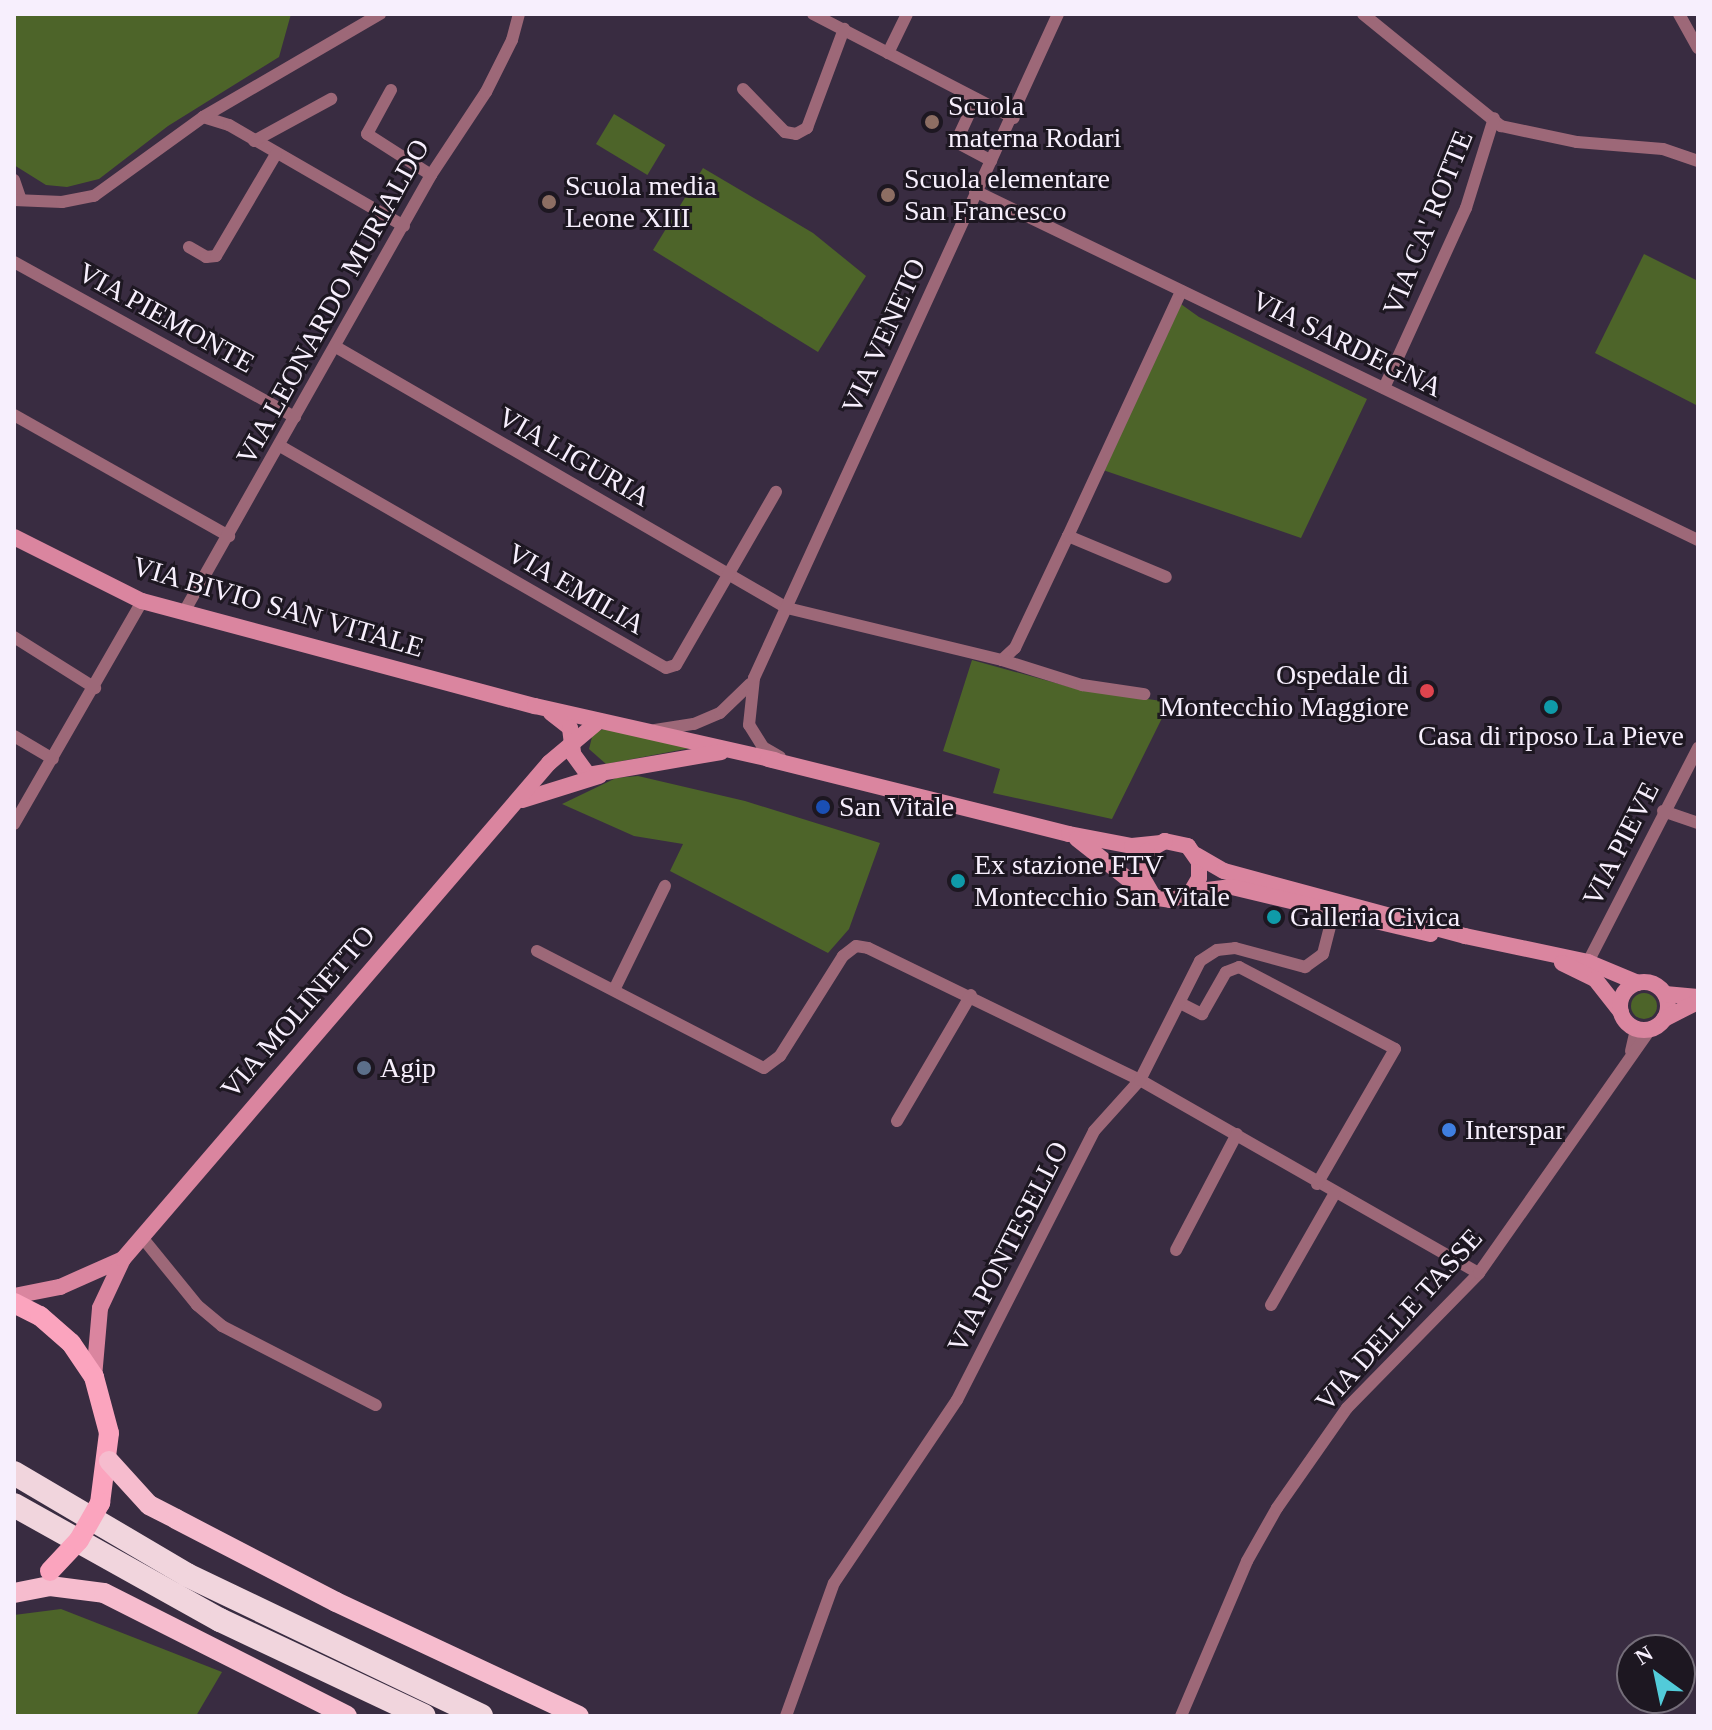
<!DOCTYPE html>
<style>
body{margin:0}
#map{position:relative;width:1712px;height:1730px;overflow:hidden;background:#392c41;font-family:Georgia,serif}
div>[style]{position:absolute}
.green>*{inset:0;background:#4d6429;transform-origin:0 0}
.round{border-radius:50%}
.minor>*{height:12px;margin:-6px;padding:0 6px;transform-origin:6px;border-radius:6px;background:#9d6878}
.secondary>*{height:16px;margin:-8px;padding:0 8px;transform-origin:8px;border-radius:8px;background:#da859f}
.secondary>.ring{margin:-8px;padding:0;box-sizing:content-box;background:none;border:16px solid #da859f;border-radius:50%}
.primary>*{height:20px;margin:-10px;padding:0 10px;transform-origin:10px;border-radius:10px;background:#fba4be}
.trunk>*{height:20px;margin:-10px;padding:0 10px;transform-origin:10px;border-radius:10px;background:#f6bcce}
.motorway>*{height:24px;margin:-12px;padding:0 12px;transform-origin:12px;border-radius:12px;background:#f1d5dd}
.primary-bridge>*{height:20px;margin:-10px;padding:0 10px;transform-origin:10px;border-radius:10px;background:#fba4be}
.dots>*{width:22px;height:22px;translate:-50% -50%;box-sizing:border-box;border:4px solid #1d1721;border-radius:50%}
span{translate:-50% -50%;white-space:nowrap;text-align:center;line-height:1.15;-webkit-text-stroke:6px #1d1721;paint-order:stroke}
.poi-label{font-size:28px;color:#f7effd}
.left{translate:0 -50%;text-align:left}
.right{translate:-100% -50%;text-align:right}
.street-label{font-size:28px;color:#f7effd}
.frame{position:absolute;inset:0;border:16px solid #f7effd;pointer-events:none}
.north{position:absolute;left:1616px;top:1634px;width:80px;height:80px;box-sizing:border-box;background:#1d1721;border:2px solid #746d79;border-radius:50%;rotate:327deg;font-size:22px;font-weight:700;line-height:32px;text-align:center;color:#f7effd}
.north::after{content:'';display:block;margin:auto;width:28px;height:36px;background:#52cbd9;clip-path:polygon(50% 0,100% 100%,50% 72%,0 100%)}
</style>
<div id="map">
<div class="green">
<i style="clip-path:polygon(14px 14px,291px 14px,279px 57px,168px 126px,99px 179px,67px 187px,46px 185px,14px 165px)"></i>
<i style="left:614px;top:114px;width:60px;height:35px;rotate:31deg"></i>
<i style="clip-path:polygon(703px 168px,813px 233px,866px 276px,818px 352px,653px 250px)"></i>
<i style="clip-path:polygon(1644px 254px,1698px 281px,1698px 406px,1595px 353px)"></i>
<i style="clip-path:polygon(1178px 302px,1199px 317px,1367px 399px,1301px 538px,1103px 470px)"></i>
<i style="clip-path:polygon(972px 660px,1081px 690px,1162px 701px,1165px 712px,1112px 819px,993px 793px,1000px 769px,943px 751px)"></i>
<i style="clip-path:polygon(604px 729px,696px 747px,606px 764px,589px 749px,593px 733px)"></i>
<i style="clip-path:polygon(638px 776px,745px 801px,880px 843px,849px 929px,828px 953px,670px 871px,683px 844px,634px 836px,562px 804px,616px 778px)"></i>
<i class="round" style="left:1631px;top:993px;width:26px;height:26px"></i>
<i style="clip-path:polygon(61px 1609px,222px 1672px,196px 1716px,14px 1716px,14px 1615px)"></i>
</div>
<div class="minor">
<i style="left:813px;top:14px;width:226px;rotate:27.4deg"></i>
<i style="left:1363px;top:14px;width:178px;rotate:39.1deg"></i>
<i style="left:1501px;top:126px;width:78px;rotate:11.9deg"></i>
<i style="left:1577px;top:142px;width:86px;rotate:4.7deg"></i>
<i style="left:1663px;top:149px;width:37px;rotate:19deg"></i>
<i style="left:1679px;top:14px;width:39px;rotate:61deg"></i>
<i style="left:888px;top:53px;width:43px;rotate:-64deg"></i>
<i style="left:743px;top:89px;width:60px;rotate:45.7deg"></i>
<i style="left:785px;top:132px;width:11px;rotate:10deg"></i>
<i style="left:796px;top:134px;width:13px;rotate:-29deg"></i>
<i style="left:807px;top:128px;width:106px;rotate:-69.5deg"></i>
<i style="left:391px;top:90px;width:50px;rotate:118.6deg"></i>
<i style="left:367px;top:134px;width:76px;rotate:32.6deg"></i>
<i style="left:976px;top:99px;width:47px;rotate:114.9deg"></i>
<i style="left:956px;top:142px;width:40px;rotate:28deg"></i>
<i style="left:203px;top:117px;width:27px;rotate:17deg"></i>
<i style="left:229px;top:125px;width:202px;rotate:30deg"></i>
<i style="left:254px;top:141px;width:88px;rotate:-28.6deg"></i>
<i style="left:14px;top:180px;width:18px;rotate:71deg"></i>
<i style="left:975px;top:191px;width:803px;rotate:25.77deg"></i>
<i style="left:14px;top:200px;width:48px;rotate:2.4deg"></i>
<i style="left:62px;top:202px;width:33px;rotate:-11deg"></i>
<i style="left:94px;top:196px;width:135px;rotate:-35.9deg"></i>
<i style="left:203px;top:117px;width:205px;rotate:-30.2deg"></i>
<i style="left:189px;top:247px;width:20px;rotate:30deg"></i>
<i style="left:206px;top:257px;width:10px;rotate:-6deg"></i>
<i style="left:216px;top:256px;width:118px;rotate:-59.5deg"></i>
<i style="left:14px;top:262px;width:321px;rotate:28.9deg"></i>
<i style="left:336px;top:347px;width:521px;rotate:30.06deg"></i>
<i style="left:787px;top:608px;width:221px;rotate:13.6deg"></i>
<i style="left:1002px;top:660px;width:18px;rotate:-43deg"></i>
<i style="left:1015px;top:648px;width:124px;rotate:-64.7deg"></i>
<i style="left:1068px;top:536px;width:106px;rotate:22.7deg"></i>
<i style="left:1384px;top:388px;width:198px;rotate:-65.5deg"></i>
<i style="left:1466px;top:208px;width:94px;rotate:-72.7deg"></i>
<i style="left:14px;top:415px;width:247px;rotate:29.4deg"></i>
<i style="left:280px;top:446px;width:445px;rotate:29.9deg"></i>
<i style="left:666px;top:668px;width:10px;rotate:-17deg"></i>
<i style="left:676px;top:665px;width:200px;rotate:-60deg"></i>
<i style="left:1068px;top:536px;width:270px;rotate:-65.2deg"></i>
<i style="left:184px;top:612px;width:502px;rotate:-60.52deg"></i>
<i style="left:431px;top:175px;width:100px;rotate:-56.5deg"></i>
<i style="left:486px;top:92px;width:58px;rotate:-63.4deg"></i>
<i style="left:512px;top:40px;width:27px;rotate:-75deg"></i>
<i style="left:14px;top:637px;width:96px;rotate:32.2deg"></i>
<i style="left:1002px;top:660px;width:84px;rotate:17.4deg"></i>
<i style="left:1082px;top:685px;width:63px;rotate:8.3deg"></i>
<i style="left:655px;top:730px;width:39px;rotate:-9deg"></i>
<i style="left:694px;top:724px;width:28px;rotate:-23deg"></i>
<i style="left:720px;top:713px;width:42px;rotate:-44deg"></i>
<i style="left:14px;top:736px;width:45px;rotate:30.5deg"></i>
<i style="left:780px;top:757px;width:20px;rotate:-150deg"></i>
<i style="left:763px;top:747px;width:26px;rotate:-122deg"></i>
<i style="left:749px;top:725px;width:47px;rotate:-83.9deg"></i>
<i style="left:754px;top:678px;width:730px;rotate:-65.4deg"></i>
<i style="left:1663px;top:811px;width:37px;rotate:19deg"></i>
<i style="left:14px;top:824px;width:257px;rotate:-60.1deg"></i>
<i style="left:537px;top:951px;width:255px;rotate:27.3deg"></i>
<i style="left:764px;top:1068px;width:20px;rotate:-37deg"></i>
<i style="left:780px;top:1056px;width:118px;rotate:-57.8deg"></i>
<i style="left:843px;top:956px;width:16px;rotate:-38deg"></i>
<i style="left:856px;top:946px;width:12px;rotate:9deg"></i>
<i style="left:868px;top:948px;width:302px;rotate:25.9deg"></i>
<i style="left:1140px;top:1080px;width:390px;rotate:29.7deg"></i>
<i style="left:1588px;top:962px;width:241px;rotate:-62.8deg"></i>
<i style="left:614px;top:990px;width:116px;rotate:-63.9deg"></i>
<i style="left:1180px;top:1003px;width:25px;rotate:27deg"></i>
<i style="left:1202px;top:1014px;width:48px;rotate:-60.3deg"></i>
<i style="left:1226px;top:972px;width:14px;rotate:-21deg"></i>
<i style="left:1239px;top:967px;width:176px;rotate:27.7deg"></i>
<i style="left:1395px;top:1049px;width:156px;rotate:120deg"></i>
<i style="left:1631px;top:1051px;width:23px;rotate:-77deg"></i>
<i style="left:897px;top:1121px;width:146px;rotate:-59.6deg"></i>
<i style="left:141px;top:1236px;width:89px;rotate:50.9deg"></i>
<i style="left:197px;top:1305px;width:33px;rotate:40deg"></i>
<i style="left:222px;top:1326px;width:173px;rotate:27.2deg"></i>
<i style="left:1176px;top:1250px;width:131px;rotate:-62.3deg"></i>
<i style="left:1271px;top:1305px;width:129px;rotate:-60.3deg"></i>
<i style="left:786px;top:1716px;width:141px;rotate:-70.2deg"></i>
<i style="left:834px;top:1583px;width:220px;rotate:-56.1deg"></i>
<i style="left:957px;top:1400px;width:302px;rotate:-63deg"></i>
<i style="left:1094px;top:1131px;width:69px;rotate:-48deg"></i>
<i style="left:1140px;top:1080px;width:133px;rotate:-63.2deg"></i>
<i style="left:1200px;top:961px;width:20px;rotate:-33deg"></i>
<i style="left:1217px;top:950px;width:18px;rotate:-6deg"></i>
<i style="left:1235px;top:948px;width:73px;rotate:15.2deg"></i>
<i style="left:1305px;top:967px;width:22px;rotate:-36deg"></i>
<i style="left:1323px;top:954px;width:44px;rotate:-75.7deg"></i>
<i style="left:1181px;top:1716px;width:168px;rotate:-66.9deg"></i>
<i style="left:1247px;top:1561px;width:61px;rotate:-60.5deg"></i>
<i style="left:1277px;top:1508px;width:122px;rotate:-55deg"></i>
<i style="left:1347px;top:1408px;width:189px;rotate:-45.6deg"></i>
<i style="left:1479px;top:1273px;width:297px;rotate:-54.9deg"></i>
</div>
<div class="secondary">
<i style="left:14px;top:537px;width:143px;rotate:26.6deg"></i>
<i style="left:142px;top:601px;width:407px;rotate:15deg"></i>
<i style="left:535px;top:706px;width:246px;rotate:12.7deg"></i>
<i style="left:551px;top:713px;width:24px;rotate:38deg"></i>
<i style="left:570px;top:728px;width:26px;rotate:83deg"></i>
<i style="left:573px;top:754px;width:26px;rotate:54deg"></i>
<i style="left:588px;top:775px;width:135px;rotate:-9.8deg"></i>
<i style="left:768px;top:759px;width:310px;rotate:14deg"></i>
<i style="left:1069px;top:834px;width:64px;rotate:10.8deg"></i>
<i style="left:1132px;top:846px;width:27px;rotate:-6deg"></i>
<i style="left:522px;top:800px;width:81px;rotate:-17.3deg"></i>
<i style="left:1077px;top:839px;width:84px;rotate:38.2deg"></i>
<i style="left:1143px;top:891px;width:17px;rotate:25deg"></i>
<i style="left:1158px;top:898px;width:12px;rotate:9deg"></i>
<i style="left:1170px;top:900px;width:22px;rotate:-21deg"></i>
<i style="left:1191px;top:892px;width:16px;rotate:-60deg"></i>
<i style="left:1199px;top:878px;width:16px;rotate:-90deg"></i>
<i style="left:1199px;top:862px;width:19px;rotate:-125deg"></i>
<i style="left:1188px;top:846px;width:24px;rotate:-168deg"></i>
<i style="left:1165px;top:841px;width:21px;rotate:151deg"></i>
<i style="left:1147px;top:851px;width:25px;rotate:104deg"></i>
<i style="left:1141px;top:875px;width:22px;rotate:60deg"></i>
<i style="left:1196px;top:855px;width:32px;rotate:30deg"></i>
<i style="left:1224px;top:871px;width:250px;rotate:15.1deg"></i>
<i style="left:1465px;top:936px;width:126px;rotate:11.9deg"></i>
<i style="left:1588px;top:962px;width:54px;rotate:22.8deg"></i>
<i style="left:1191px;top:892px;width:41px;rotate:-7deg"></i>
<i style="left:1232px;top:887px;width:204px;rotate:13.3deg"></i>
<i style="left:1562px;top:963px;width:37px;rotate:26deg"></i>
<i style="left:1595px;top:979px;width:42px;rotate:51.8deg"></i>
<i class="ring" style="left:1620px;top:982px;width:32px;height:32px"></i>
<i style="left:1665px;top:994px;width:33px;rotate:5deg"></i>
<i style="left:1664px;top:1019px;width:38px;rotate:-27deg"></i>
<i style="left:14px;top:1296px;width:47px;rotate:-11.1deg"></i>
<i style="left:60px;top:1287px;width:69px;rotate:-24deg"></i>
<i style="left:94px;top:1377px;width:69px;rotate:-85deg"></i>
<i style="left:100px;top:1308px;width:54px;rotate:-64.9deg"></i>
<i style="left:123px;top:1259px;width:654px;rotate:-49.34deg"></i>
<i style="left:549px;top:763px;width:65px;rotate:-40deg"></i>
</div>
<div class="primary">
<i style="left:14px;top:1303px;width:29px;rotate:27deg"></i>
<i style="left:40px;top:1316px;width:41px;rotate:41.1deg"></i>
<i style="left:71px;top:1343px;width:41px;rotate:55.9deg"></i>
<i style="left:94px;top:1377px;width:58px;rotate:75deg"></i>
<i style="left:109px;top:1433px;width:71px;rotate:97.3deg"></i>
</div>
<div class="trunk">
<i style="left:109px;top:1461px;width:59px;rotate:47.7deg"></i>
<i style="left:149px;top:1505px;width:30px;rotate:27deg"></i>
<i style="left:176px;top:1519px;width:180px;rotate:27.4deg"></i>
<i style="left:336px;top:1602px;width:268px;rotate:25.1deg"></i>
<i style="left:14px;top:1593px;width:37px;rotate:-11deg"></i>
<i style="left:50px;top:1586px;width:54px;rotate:7.4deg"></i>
<i style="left:104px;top:1593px;width:272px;rotate:26.8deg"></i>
</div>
<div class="motorway">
<i style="left:14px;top:1473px;width:201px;rotate:30.5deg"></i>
<i style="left:187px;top:1575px;width:326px;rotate:25.6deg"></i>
<i style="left:14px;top:1505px;width:236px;rotate:29.2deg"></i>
<i style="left:220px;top:1620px;width:225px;rotate:25.2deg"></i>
</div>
<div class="primary-bridge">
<i style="left:50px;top:1571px;width:42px;rotate:-46.9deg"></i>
<i style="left:79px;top:1540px;width:43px;rotate:-60.4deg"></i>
</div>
<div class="dots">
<i style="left:932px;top:122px;background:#8d6e63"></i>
<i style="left:888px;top:195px;background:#8d6e63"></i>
<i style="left:549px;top:202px;background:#8d6e63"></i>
<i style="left:1427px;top:691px;background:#e0444e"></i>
<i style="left:1551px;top:707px;background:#0f9aa8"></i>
<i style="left:823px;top:807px;background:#1a4fb4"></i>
<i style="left:958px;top:881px;background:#0f9aa8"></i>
<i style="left:1274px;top:917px;background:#0f9aa8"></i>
<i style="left:364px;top:1068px;background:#5c6f8a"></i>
<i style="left:1449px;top:1130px;background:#3f7fe0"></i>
</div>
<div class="poi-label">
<span class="left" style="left:948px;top:122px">Scuola<br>materna Rodari</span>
<span class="left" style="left:904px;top:195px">Scuola elementare<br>San Francesco</span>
<span class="left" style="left:565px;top:202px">Scuola media<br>Leone XIII</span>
<span class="right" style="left:1409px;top:691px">Ospedale di<br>Montecchio Maggiore</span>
<span style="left:1551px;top:736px">Casa di riposo La Pieve</span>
<span class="left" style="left:839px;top:807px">San Vitale</span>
<span class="left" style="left:974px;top:881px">Ex stazione FTV<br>Montecchio San Vitale</span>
<span class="left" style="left:1290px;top:917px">Galleria Civica</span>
<span class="left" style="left:380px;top:1068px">Agip</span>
<span class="left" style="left:1465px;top:1130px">Interspar</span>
</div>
<div class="street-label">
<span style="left:1428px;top:223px;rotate:-68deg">VIA CA' ROTTE</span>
<span style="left:333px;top:302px;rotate:-61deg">VIA LEONARDO MURIALDO</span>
<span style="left:166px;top:318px;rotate:29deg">VIA PIEMONTE</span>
<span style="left:884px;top:336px;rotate:-66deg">VIA VENETO</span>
<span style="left:1347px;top:344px;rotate:26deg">VIA SARDEGNA</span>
<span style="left:574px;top:457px;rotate:30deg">VIA LIGURIA</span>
<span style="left:576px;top:589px;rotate:30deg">VIA EMILIA</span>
<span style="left:278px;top:607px;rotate:16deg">VIA BIVIO SAN VITALE</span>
<span style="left:1621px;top:844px;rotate:-63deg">VIA PIEVE</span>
<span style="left:298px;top:1012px;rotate:-49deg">VIA MOLINETTO</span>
<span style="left:1008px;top:1247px;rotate:-63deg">VIA PONTESELLO</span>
<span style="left:1399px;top:1320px;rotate:-48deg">VIA DELLE TASSE</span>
</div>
<div class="frame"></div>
<div class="north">N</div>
</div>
